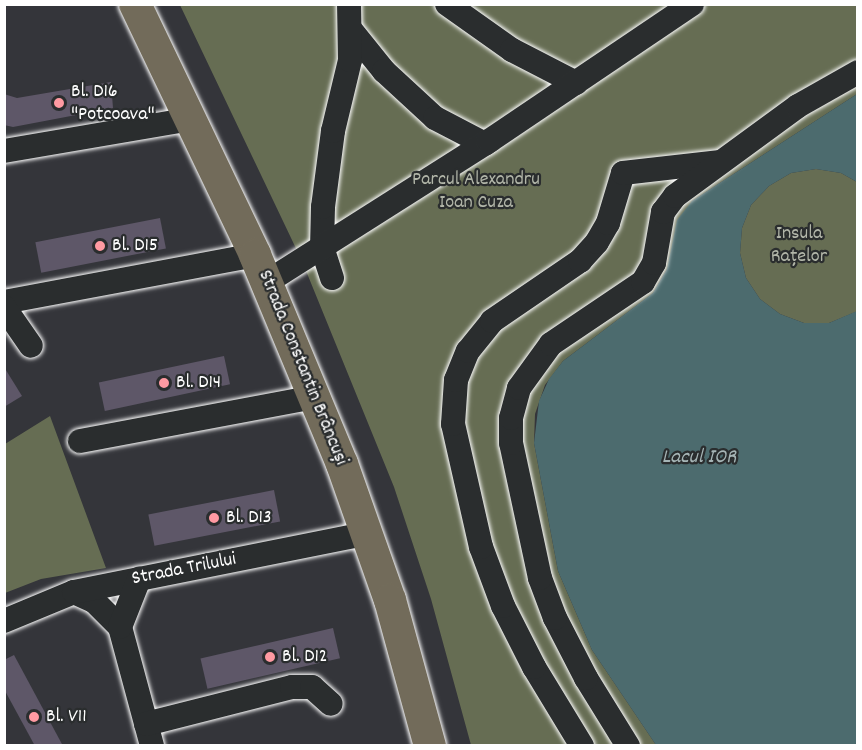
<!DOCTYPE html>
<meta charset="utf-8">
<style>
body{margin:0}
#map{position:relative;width:862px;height:750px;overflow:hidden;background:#34353a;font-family:Dekko,sans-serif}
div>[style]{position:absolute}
.green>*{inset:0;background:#666d53}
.water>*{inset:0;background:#4c6b6e}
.building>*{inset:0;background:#5e5768;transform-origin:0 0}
.roads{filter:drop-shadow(0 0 2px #fff) drop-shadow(0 0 2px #fff)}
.minor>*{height:24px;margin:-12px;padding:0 12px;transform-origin:12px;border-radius:12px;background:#2a2d2e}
.major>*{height:32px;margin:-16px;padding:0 16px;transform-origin:16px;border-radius:16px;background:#726b5a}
.dots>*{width:16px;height:16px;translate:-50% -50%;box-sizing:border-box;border:3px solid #2a2d2e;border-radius:50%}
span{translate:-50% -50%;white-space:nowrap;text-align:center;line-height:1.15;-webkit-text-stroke:4.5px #2a2d2e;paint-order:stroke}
.poi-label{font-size:20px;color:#fff}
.left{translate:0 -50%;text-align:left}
.park-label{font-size:20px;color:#b2b6a9}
.street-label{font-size:20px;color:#fff}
.water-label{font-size:21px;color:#a6b5b6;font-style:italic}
.frame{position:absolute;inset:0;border:6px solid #fff;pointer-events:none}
</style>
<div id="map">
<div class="green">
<i style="clip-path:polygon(180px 5px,857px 5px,857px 94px,692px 201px,667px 269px,653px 293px,563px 361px,545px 385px,535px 414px,534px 443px,558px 571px,592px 650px,656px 745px,471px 745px,431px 599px,394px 487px,302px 261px)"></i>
<i style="clip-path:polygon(816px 169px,841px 173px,857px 182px,858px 311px,829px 323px,804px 323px,780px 314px,760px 299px,746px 278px,740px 253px,742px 228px,751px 205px,769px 186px,791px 173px)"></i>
<i style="clip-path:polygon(50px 416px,106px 568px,41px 579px,5px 593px,5px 444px)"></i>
</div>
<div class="water">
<i style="clip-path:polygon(857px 94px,857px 182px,841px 173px,816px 169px,791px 173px,769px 186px,751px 205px,742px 228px,740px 253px,746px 278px,760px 299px,780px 314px,804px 323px,829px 323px,857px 311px,857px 745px,656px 745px,592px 650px,558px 571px,534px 443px,539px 401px,549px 379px,563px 361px,653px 293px,667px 269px,677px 220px,692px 201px)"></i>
</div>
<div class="building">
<i style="clip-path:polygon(111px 82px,113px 108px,13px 127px,4px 125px,4px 94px,17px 98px)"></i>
<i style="left:160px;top:218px;width:31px;height:127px;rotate:79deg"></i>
<i style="left:224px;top:356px;width:29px;height:128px;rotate:78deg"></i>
<i style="clip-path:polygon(4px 367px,22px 396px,4px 407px)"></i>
<i style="left:274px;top:490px;width:32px;height:128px;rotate:79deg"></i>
<i style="left:333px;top:628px;width:31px;height:136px;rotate:77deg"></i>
<i style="clip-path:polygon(14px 655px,63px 746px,35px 746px,4px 689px,4px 660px)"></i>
</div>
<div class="roads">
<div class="minor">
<i style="left:447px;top:4px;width:80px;rotate:35.3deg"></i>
<i style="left:512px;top:50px;width:72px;rotate:27.3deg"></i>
<i style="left:351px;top:30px;width:53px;rotate:51.2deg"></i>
<i style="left:384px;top:71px;width:69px;rotate:42.7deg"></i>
<i style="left:435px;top:118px;width:56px;rotate:27.5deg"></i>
<i style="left:4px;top:151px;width:190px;rotate:-9.7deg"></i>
<i style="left:332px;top:278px;width:32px;rotate:-108deg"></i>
<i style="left:322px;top:248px;width:41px;rotate:-88.6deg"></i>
<i style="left:323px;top:207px;width:77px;rotate:-82.5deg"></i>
<i style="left:333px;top:131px;width:73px;rotate:-76.5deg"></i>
<i style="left:350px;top:60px;width:56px;rotate:-91deg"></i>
<i style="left:267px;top:282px;width:263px;rotate:-32.4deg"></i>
<i style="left:489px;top:141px;width:245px;rotate:-34deg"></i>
<i style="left:4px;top:302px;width:255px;rotate:-10.6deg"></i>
<i style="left:4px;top:307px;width:47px;rotate:55.3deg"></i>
<i style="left:80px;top:441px;width:239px;rotate:-10.6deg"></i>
<i style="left:74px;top:592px;width:23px;rotate:25deg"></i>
<i style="left:95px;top:602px;width:35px;rotate:45deg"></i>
<i style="left:120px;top:627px;width:123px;rotate:74.9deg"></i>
<i style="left:4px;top:621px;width:76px;rotate:-22.5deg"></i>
<i style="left:74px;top:592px;width:300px;rotate:-11.3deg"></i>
<i style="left:120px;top:627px;width:52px;rotate:-68.4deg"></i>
<i style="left:146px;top:724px;width:151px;rotate:-14.2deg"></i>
<i style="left:292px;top:687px;width:20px"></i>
<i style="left:312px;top:687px;width:25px;rotate:42deg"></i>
<i style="left:582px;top:746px;width:92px;rotate:-121.3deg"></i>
<i style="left:534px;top:667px;width:68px;rotate:-116.9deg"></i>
<i style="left:503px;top:606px;width:63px;rotate:-110.4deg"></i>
<i style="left:481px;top:547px;width:126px;rotate:-102.8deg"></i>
<i style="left:453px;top:424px;width:44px;rotate:-86.1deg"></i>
<i style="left:456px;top:380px;width:31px;rotate:-68deg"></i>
<i style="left:468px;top:351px;width:38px;rotate:-51deg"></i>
<i style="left:492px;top:321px;width:107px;rotate:-34.3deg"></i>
<i style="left:580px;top:261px;width:25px;rotate:-48deg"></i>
<i style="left:597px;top:242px;width:22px;rotate:-60deg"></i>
<i style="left:608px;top:223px;width:52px;rotate:-73.3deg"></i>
<i style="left:623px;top:173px;width:98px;rotate:-6.5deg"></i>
<i style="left:628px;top:746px;width:80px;rotate:-121.7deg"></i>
<i style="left:586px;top:678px;width:68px;rotate:-117.3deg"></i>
<i style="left:555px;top:618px;width:43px;rotate:-110.6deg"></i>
<i style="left:540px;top:578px;width:138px;rotate:-102.1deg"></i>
<i style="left:511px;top:443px;width:25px;rotate:-90deg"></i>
<i style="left:511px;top:418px;width:31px;rotate:-75deg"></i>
<i style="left:519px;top:388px;width:54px;rotate:-54deg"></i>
<i style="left:551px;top:344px;width:111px;rotate:-34deg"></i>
<i style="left:643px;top:282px;width:22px;rotate:-60deg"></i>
<i style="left:654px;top:263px;width:52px;rotate:-80deg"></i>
<i style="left:663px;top:212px;width:20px;rotate:-53deg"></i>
<i style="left:675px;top:196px;width:152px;rotate:-36.2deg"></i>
<i style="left:798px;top:106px;width:69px;rotate:-29.5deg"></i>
</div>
<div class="major">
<i style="left:135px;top:4px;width:278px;rotate:64.4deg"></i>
<i style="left:255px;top:255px;width:226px;rotate:67.4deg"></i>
<i style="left:342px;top:464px;width:144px;rotate:70.6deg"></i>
<i style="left:390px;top:600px;width:151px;rotate:74.7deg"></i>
</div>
</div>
<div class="dots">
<i style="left:59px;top:103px;background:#ff9aa2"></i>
<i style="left:100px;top:246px;background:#ff9aa2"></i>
<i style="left:164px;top:383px;background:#ff9aa2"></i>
<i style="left:214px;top:518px;background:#ff9aa2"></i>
<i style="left:270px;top:657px;background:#ff9aa2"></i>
<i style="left:34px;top:717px;background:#ff9aa2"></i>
</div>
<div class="poi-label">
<span class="left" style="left:71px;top:104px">Bl. D16<br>"Potcoava"</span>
<span class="left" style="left:112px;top:246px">Bl. D15</span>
<span class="left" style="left:176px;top:383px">Bl. D14</span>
<span class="left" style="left:226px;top:518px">Bl. D13</span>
<span class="left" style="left:282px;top:657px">Bl. D12</span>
<span class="left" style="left:46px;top:717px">Bl. V11</span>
</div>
<div class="park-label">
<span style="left:476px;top:192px">Parcul Alexandru<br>Ioan Cuza</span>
<span style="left:799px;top:246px">Insula<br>Rațelor</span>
</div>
<div class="street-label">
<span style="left:302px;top:368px;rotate:68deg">Strada Constantin Brâncuși</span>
<span style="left:184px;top:570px;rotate:-11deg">Strada Trilului</span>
</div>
<div class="water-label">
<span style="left:699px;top:458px">Lacul IOR</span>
</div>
<div class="frame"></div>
</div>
